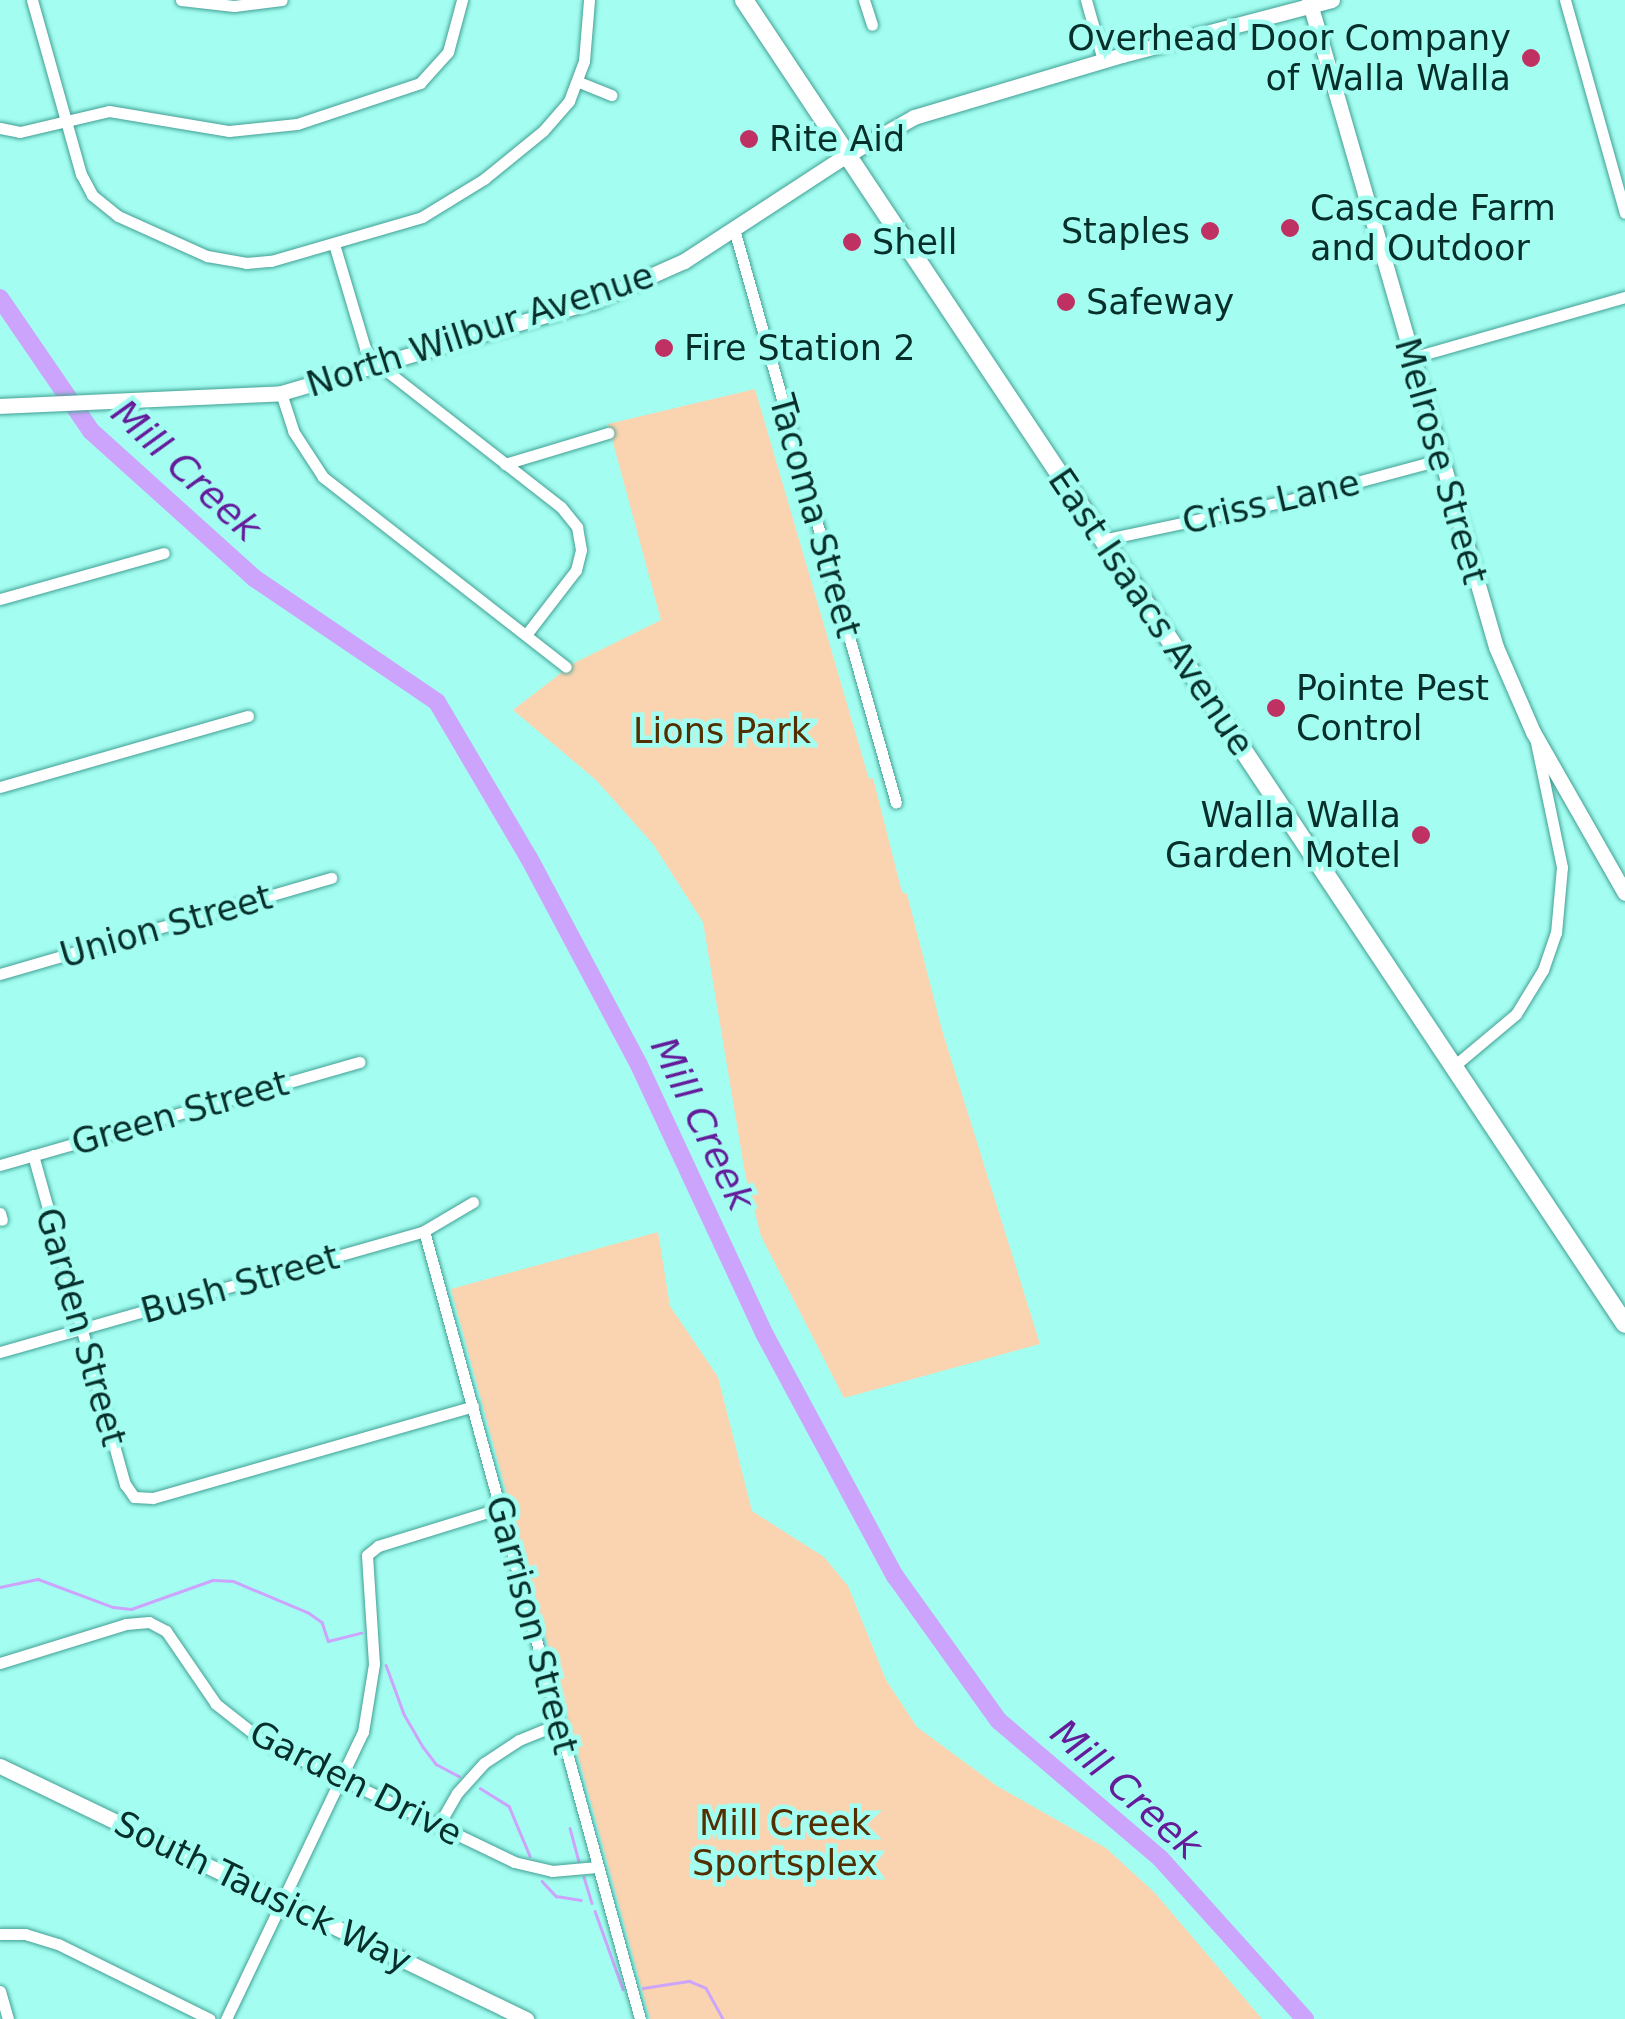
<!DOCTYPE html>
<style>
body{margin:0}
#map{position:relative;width:1625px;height:2019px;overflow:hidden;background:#a3fef1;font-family:"DejaVu Sans",sans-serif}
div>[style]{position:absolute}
.green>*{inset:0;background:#fad4b1}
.stream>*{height:2.5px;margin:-1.25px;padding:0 1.25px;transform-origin:1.25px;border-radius:1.25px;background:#cca4fb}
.river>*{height:18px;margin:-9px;padding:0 9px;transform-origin:9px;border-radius:9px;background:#cca4fb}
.roads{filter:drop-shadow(0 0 2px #429f94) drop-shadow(0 0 2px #429f94)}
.street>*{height:11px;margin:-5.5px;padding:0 5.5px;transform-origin:5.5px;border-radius:5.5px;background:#fff}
.secondary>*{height:15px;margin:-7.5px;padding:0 7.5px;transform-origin:7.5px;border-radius:7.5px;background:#fff}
.primary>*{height:18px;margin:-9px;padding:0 9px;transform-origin:9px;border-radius:9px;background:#fff}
.dots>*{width:28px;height:28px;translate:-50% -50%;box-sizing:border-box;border:5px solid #a3fef1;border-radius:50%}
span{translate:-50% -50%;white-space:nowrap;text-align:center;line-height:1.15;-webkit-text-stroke:9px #a3fef1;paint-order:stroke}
.poi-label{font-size:35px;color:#062f2b}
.right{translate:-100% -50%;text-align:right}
.left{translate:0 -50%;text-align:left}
.street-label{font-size:35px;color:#062f2b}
.park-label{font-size:35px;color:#522e01}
.water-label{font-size:38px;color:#641c9b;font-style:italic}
</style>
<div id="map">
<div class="green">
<i style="clip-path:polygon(755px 389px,869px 779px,873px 778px,902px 892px,907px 894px,942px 1030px,1040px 1344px,844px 1398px,761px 1236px,745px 1173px,703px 922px,653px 844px,596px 780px,513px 710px,574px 663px,661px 620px,608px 424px)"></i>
<i style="clip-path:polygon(658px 1232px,670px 1306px,718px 1377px,752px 1511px,824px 1557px,848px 1586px,886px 1680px,917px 1727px,997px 1786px,1106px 1848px,1155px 1893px,1262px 2019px,650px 2019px,451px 1289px)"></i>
</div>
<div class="stream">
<i style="left:0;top:1587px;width:39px;rotate:-12deg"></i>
<i style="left:38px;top:1579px;width:80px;rotate:20.5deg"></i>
<i style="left:113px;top:1607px;width:18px;rotate:6deg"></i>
<i style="left:131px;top:1609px;width:87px;rotate:-19.5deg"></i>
<i style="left:213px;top:1580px;width:20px;rotate:3deg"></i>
<i style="left:233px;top:1581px;width:82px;rotate:22.8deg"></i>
<i style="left:309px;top:1613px;width:16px;rotate:35deg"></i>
<i style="left:322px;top:1622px;width:20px;rotate:72deg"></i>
<i style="left:328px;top:1641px;width:34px;rotate:-14deg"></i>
<i style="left:386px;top:1665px;width:52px;rotate:69.8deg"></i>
<i style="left:404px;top:1714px;width:39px;rotate:60deg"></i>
<i style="left:424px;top:1748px;width:20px;rotate:53deg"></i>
<i style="left:436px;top:1764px;width:26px;rotate:28deg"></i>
<i style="left:480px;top:1788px;width:34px;rotate:32deg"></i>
<i style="left:509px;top:1806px;width:54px;rotate:67.2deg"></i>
<i style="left:570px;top:1828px;width:34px;rotate:75deg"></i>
<i style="left:584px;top:1877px;width:27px;rotate:73deg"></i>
<i style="left:542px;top:1881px;width:21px;rotate:47deg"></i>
<i style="left:556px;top:1896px;width:25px;rotate:9deg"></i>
<i style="left:595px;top:1911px;width:83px;rotate:70.3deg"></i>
<i style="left:643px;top:1988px;width:47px;rotate:-8.7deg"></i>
<i style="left:689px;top:1981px;width:18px;rotate:22deg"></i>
<i style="left:706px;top:1988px;width:35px;rotate:61deg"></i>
</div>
<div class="river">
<i style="left:0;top:298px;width:161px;rotate:55.6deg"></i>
<i style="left:91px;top:431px;width:219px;rotate:42deg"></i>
<i style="left:254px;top:578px;width:221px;rotate:34.1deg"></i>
<i style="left:437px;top:702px;width:181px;rotate:59.5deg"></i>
<i style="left:529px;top:858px;width:234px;rotate:62deg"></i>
<i style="left:639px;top:1065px;width:298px;rotate:65deg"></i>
<i style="left:765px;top:1335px;width:274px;rotate:61.7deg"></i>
<i style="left:895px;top:1576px;width:178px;rotate:54.4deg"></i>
<i style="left:999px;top:1721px;width:211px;rotate:40.4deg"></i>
<i style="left:1160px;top:1858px;width:217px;rotate:48deg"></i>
</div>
<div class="roads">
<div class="street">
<i style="left:32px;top:0;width:181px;rotate:74.3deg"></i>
<i style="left:81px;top:174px;width:24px;rotate:62deg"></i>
<i style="left:92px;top:195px;width:33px;rotate:39deg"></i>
<i style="left:118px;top:216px;width:98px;rotate:24.2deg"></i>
<i style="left:207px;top:256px;width:40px;rotate:10deg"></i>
<i style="left:246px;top:263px;width:25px;rotate:-5deg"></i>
<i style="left:271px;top:261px;width:157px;rotate:-16.2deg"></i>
<i style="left:422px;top:217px;width:73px;rotate:-31.5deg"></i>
<i style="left:484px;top:179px;width:76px;rotate:-39.1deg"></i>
<i style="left:543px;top:131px;width:40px;rotate:-49deg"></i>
<i style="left:569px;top:101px;width:43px;rotate:-69.4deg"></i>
<i style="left:584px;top:61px;width:61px;rotate:-85.3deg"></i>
<i style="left:181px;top:0;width:53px;rotate:6.5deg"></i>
<i style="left:234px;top:6px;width:48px;rotate:-7.1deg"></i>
<i style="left:864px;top:0;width:26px;rotate:72deg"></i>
<i style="left:1086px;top:0;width:62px;rotate:74.2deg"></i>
<i style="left:1565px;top:0;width:221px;rotate:74.3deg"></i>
<i style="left:579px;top:82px;width:35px;rotate:22deg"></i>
<i style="left:0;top:128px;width:20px;rotate:11deg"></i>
<i style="left:20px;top:132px;width:91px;rotate:-13.3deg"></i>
<i style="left:109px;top:111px;width:122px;rotate:9.5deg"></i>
<i style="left:229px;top:131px;width:68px;rotate:-5.9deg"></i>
<i style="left:297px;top:124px;width:130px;rotate:-18.4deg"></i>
<i style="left:420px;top:83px;width:42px;rotate:-47.9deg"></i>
<i style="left:448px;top:52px;width:54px;rotate:-74.9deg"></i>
<i style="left:734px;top:229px;width:596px;rotate:74.24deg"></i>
<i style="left:334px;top:244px;width:109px;rotate:73.4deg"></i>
<i style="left:365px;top:348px;width:16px;rotate:55deg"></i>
<i style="left:374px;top:361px;width:237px;rotate:38deg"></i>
<i style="left:561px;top:507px;width:26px;rotate:51deg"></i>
<i style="left:577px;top:527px;width:23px;rotate:80deg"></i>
<i style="left:581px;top:550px;width:21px;rotate:104deg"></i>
<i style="left:576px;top:570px;width:82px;rotate:127.6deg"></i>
<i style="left:1411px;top:358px;width:223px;rotate:-15.9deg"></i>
<i style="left:281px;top:393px;width:40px;rotate:72deg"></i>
<i style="left:293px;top:431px;width:55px;rotate:56.9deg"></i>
<i style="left:323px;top:477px;width:308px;rotate:38deg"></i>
<i style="left:505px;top:464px;width:108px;rotate:-16.8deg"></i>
<i style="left:1102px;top:540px;width:188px;rotate:-12deg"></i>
<i style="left:1286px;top:501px;width:158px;rotate:-15deg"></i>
<i style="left:0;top:599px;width:170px;rotate:-15.7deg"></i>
<i style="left:0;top:787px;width:258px;rotate:-16deg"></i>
<i style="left:0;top:974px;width:345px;rotate:-16.2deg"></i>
<i style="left:1454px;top:1066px;width:81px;rotate:-40deg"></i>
<i style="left:1516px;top:1014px;width:52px;rotate:-58.5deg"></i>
<i style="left:1543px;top:970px;width:39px;rotate:-71deg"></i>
<i style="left:1556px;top:933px;width:66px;rotate:-84.8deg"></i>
<i style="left:1562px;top:867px;width:127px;rotate:-101.8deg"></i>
<i style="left:33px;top:1155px;width:342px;rotate:74.4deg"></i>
<i style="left:125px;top:1484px;width:16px;rotate:55deg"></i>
<i style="left:134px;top:1497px;width:19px;rotate:3deg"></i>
<i style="left:153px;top:1498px;width:333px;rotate:-16deg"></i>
<i style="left:0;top:1165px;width:374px;rotate:-16deg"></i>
<i style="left:0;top:1213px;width:7px;rotate:74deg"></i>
<i style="left:424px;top:1231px;width:817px;rotate:74.67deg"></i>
<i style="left:0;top:1352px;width:441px;rotate:-15.9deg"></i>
<i style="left:424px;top:1231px;width:57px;rotate:-30.6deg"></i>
<i style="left:0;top:1663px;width:132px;rotate:-17.2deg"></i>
<i style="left:126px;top:1624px;width:23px;rotate:-5deg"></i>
<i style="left:149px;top:1622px;width:19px;rotate:28deg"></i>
<i style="left:166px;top:1631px;width:88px;rotate:55.6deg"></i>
<i style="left:216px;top:1704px;width:60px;rotate:38.2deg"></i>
<i style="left:263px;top:1741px;width:279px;rotate:25.7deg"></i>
<i style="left:514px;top:1862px;width:39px;rotate:13deg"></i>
<i style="left:552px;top:1871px;width:45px;rotate:-5.1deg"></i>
<i style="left:438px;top:1826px;width:38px;rotate:-60deg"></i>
<i style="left:457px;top:1793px;width:40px;rotate:-48deg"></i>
<i style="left:484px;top:1763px;width:42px;rotate:-33.3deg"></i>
<i style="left:519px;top:1740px;width:42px;rotate:-22.3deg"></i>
<i style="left:0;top:1934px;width:25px"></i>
<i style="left:25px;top:1934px;width:34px;rotate:17deg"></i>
<i style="left:58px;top:1944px;width:169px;rotate:26.3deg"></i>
<i style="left:0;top:1991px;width:29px;rotate:74deg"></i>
<i style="left:226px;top:2019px;width:318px;rotate:-64.5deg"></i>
<i style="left:363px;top:1732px;width:69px;rotate:-80.8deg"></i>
<i style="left:374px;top:1664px;width:109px;rotate:-93.7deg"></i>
<i style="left:367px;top:1555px;width:14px;rotate:-39deg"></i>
<i style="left:378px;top:1546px;width:129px;rotate:-17.2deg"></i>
</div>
<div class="secondary">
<i style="left:1309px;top:0;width:673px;rotate:73.88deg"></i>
<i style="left:1496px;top:647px;width:93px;rotate:66.5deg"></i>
<i style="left:1533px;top:732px;width:185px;rotate:60.3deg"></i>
<i style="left:0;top:406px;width:281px;rotate:-2.6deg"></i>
<i style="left:281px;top:393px;width:326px;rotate:-16.4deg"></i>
<i style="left:594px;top:301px;width:98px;rotate:-24deg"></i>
<i style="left:684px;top:261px;width:192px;rotate:-33.1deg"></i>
<i style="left:845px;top:156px;width:79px;rotate:-29.5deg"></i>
<i style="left:914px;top:117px;width:217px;rotate:-16.6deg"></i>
<i style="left:1122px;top:55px;width:217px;rotate:-14.7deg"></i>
<i style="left:0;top:1766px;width:584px;rotate:25.69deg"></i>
</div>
<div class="primary">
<i style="left:744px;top:0;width:1590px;rotate:56.36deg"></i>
</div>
</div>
<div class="dots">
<i style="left:1531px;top:58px;background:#bf3162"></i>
<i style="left:749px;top:139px;background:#bf3162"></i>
<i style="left:1290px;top:228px;background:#bf3162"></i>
<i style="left:1210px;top:231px;background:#bf3162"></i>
<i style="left:852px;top:242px;background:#bf3162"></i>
<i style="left:1066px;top:302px;background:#bf3162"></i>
<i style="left:664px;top:348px;background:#bf3162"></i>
<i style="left:1276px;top:708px;background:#bf3162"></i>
<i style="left:1421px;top:835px;background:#bf3162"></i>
</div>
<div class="poi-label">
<span class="right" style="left:1511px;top:58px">Overhead Door Company<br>of Walla Walla</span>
<span class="left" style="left:769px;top:139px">Rite Aid</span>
<span class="left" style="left:1310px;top:228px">Cascade Farm<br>and Outdoor</span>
<span class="right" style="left:1190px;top:231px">Staples</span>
<span class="left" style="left:872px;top:242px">Shell</span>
<span class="left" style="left:1086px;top:302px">Safeway</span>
<span class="left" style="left:684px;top:348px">Fire Station 2</span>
<span class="left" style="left:1296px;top:708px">Pointe Pest<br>Control</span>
<span class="right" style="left:1401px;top:835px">Walla Walla<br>Garden Motel</span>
</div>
<div class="street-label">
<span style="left:480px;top:330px;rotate:-18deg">North Wilbur Avenue</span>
<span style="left:1441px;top:461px;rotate:74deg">Melrose Street</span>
<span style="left:1271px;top:502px;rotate:-13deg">Criss Lane</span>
<span style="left:815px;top:516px;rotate:74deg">Tacoma Street</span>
<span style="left:1151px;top:612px;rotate:56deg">East Isaacs Avenue</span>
<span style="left:166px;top:926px;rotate:-16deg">Union Street</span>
<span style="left:180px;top:1113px;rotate:-16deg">Green Street</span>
<span style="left:240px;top:1284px;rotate:-16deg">Bush Street</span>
<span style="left:81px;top:1327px;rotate:74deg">Garden Street</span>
<span style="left:532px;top:1625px;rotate:75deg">Garrison Street</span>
<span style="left:356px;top:1783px;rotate:27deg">Garden Drive</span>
<span style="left:263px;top:1892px;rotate:26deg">South Tausick Way</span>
</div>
<div class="park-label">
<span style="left:722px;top:731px">Lions Park</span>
<span style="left:785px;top:1843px">Mill Creek<br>Sportsplex</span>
</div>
<div class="water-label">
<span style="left:186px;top:471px;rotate:43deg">Mill Creek</span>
<span style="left:702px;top:1124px;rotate:64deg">Mill Creek</span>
<span style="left:1126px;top:1790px;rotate:42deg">Mill Creek</span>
</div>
</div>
